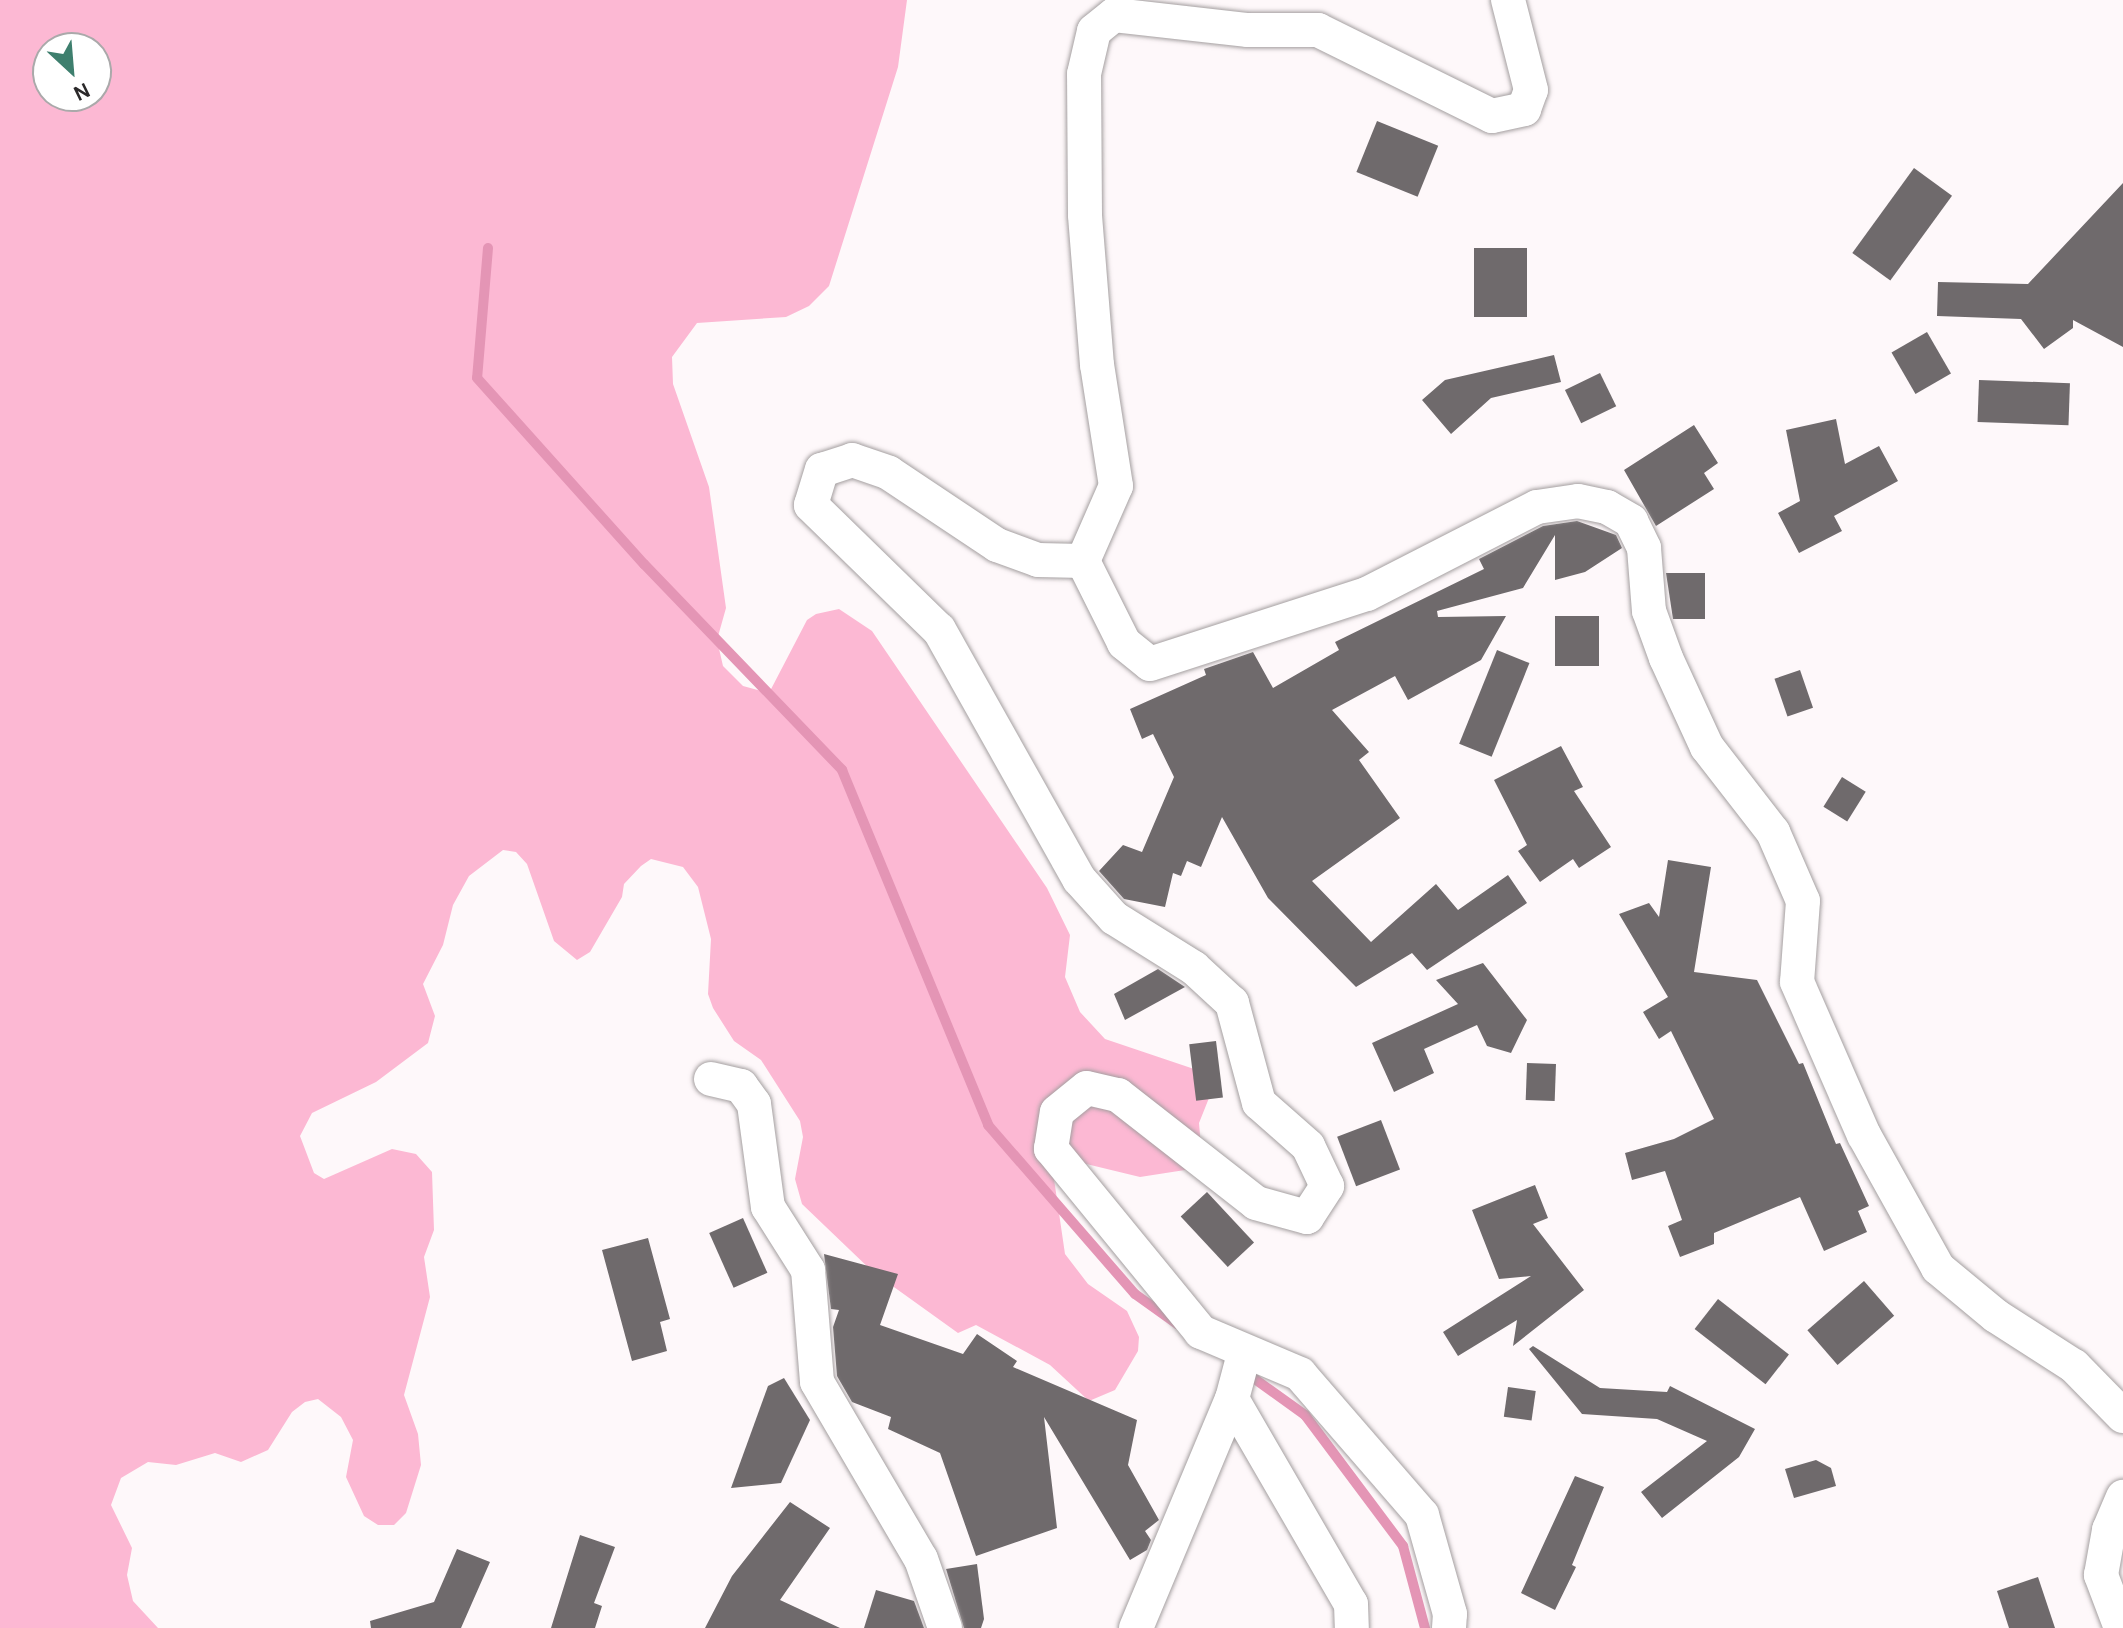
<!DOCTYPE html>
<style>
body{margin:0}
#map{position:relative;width:2123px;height:1628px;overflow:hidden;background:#fef8fa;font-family:Karla,sans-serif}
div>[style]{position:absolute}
.green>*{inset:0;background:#fcb8d3}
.stream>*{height:10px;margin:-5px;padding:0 5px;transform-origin:5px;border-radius:5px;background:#e495b5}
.building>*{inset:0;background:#6f6a6c;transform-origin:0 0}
.roads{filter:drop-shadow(0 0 2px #a49fa0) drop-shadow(0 0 2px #a49fa0)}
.street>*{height:34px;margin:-17px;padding:0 17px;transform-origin:17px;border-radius:17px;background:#fff}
span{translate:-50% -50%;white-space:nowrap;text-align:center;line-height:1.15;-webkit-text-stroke:8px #fff;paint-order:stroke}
.north{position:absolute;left:32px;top:32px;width:80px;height:80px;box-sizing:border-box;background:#fff;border:2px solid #aaa9aa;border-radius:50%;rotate:154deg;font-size:22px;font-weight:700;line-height:32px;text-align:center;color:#2b292a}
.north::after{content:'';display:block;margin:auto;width:28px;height:36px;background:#3e7f6e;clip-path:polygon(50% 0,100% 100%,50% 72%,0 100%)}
</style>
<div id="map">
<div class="green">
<i style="clip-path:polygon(evenodd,0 0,907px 0,898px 67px,829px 286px,809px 306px,786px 317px,697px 323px,672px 357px,673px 384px,709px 487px,726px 608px,717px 640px,723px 666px,743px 686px,769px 693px,807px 620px,816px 614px,839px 609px,872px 631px,1047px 888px,1070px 935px,1065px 977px,1080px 1012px,1105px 1039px,1200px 1071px,1211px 1093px,1199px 1123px,1201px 1147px,1196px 1162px,1185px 1170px,1140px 1177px,1074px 1161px,1054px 1179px,1065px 1254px,1088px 1284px,1127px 1311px,1139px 1337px,1138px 1351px,1115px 1390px,1089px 1401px,1050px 1365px,976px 1325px,958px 1333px,873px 1272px,802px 1204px,795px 1179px,803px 1137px,800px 1121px,761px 1060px,734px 1041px,713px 1008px,708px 994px,711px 939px,698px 887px,683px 867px,651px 859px,641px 866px,624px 884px,622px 897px,590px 952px,577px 960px,554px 941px,527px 864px,516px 852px,503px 850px,469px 876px,453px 905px,443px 945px,423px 984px,435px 1016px,428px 1043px,376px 1082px,312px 1113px,300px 1136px,314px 1173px,324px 1179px,392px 1149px,416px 1154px,432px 1172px,434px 1230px,424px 1257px,430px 1297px,404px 1395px,418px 1434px,421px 1465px,406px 1513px,394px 1525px,378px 1525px,364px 1516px,346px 1477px,353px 1440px,341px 1417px,318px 1399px,305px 1402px,292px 1412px,268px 1450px,241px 1462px,215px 1453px,176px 1465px,148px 1462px,121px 1478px,111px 1505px,132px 1548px,127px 1575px,133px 1601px,158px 1628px,0 1628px,0 0,48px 48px,96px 48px,96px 96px,48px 96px,48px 48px)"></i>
</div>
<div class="stream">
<i style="left:488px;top:248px;width:130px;rotate:94.8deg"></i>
<i style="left:477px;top:378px;width:250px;rotate:48.1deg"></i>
<i style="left:644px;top:564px;width:286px;rotate:46.1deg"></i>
<i style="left:842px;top:770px;width:384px;rotate:67.6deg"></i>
<i style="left:988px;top:1125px;width:224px;rotate:49deg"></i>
<i style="left:1135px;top:1294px;width:52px;rotate:35.5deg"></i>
<i style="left:1245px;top:1372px;width:74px;rotate:35.6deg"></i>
<i style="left:1305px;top:1415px;width:164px;rotate:53.2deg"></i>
<i style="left:1403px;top:1546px;width:85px;rotate:75deg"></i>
</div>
<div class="building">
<i style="left:1377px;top:121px;width:66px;height:55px;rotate:22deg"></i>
<i style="left:1914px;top:168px;width:47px;height:105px;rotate:36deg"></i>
<i style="clip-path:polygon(2123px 183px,2123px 347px,2073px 320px,2073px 328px,2044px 349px,2021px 319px,1937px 316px,1938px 282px,2028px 284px)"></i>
<i style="left:1474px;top:248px;width:53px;height:69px"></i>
<i style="left:1927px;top:332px;width:48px;height:41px;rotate:60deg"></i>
<i style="clip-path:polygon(1554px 355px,1561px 382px,1491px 398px,1451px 434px,1422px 400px,1445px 380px)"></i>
<i style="left:1600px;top:373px;width:37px;height:39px;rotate:64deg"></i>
<i style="left:1979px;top:380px;width:91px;height:42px;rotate:2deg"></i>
<i style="clip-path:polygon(1836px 419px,1845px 464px,1879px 446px,1898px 481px,1834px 516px,1842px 531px,1799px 553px,1778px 513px,1800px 501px,1786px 430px)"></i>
<i style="clip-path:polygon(1694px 425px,1718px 463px,1704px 473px,1714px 489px,1656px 526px,1624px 470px)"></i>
<i style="clip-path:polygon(1577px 521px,1616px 535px,1622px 548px,1585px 572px,1555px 580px,1555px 535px,1523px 588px,1437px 611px,1438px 617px,1506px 616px,1481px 660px,1408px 700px,1395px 676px,1332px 710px,1369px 752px,1359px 760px,1400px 818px,1312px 881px,1371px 942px,1436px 884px,1458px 910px,1508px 875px,1527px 903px,1427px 970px,1412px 953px,1356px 987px,1268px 898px,1222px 817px,1201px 867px,1187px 861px,1181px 876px,1173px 873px,1165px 907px,1124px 899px,1099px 871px,1123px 845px,1142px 852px,1174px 777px,1153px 734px,1142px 739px,1130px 709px,1206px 675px,1204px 669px,1253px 652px,1273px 688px,1339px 650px,1335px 642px,1484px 569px,1479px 559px,1543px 526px)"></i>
<i style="clip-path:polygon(1666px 573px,1705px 573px,1705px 619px,1673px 619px)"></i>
<i style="left:1555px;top:616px;width:44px;height:50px"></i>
<i style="left:1497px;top:650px;width:35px;height:101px;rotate:22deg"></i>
<i style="left:1800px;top:670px;width:40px;height:27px;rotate:71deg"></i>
<i style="clip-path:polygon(1561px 746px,1583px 787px,1574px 791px,1611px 847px,1579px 868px,1573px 859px,1540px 882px,1518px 851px,1527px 845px,1494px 780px)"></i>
<i style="left:1842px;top:777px;width:28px;height:35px;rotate:32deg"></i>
<i style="clip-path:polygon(1668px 860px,1711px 867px,1694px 972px,1757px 980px,1799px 1064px,1803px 1063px,1836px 1144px,1840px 1143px,1869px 1206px,1858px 1211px,1867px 1232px,1824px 1251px,1800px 1197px,1714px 1233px,1714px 1244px,1680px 1257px,1668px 1226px,1682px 1220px,1665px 1171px,1632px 1180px,1625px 1153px,1674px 1139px,1714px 1119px,1671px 1031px,1659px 1039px,1643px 1012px,1668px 997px,1619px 914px,1649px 903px,1659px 917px)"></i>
<i style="clip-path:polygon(1483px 963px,1527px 1020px,1511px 1053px,1487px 1046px,1477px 1025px,1424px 1049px,1434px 1073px,1394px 1092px,1372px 1043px,1458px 1004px,1436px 980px)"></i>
<i style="clip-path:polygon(1158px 969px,1185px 987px,1125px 1020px,1114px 994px)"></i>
<i style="left:1216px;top:1041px;width:57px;height:27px;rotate:83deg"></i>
<i style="left:1527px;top:1063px;width:29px;height:37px;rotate:2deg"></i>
<i style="left:1381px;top:1120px;width:53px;height:47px;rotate:69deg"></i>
<i style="clip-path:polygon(1535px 1185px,1548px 1218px,1533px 1224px,1584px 1290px,1513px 1346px,1517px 1320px,1458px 1356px,1443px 1332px,1531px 1276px,1499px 1279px,1472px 1210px)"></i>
<i style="left:1207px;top:1192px;width:69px;height:36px;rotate:47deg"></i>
<i style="left:743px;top:1218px;width:60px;height:37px;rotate:66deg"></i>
<i style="clip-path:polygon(648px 1238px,670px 1319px,660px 1322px,667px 1351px,632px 1361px,602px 1250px)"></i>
<i style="clip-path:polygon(824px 1254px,898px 1274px,880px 1325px,963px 1354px,977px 1334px,1017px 1361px,1013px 1367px,1137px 1420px,1128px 1465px,1159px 1520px,1145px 1531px,1151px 1540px,1147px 1550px,1130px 1560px,1044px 1417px,1057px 1528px,976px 1556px,940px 1453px,888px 1429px,891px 1417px,852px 1402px,837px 1376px,833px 1327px,839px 1310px,831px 1309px)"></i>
<i style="left:1864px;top:1281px;width:46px;height:75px;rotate:49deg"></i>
<i style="left:1718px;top:1299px;width:90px;height:38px;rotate:38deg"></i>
<i style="clip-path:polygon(1533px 1346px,1600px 1388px,1667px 1392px,1670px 1386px,1755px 1429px,1739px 1457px,1662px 1518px,1641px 1492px,1707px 1441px,1657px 1419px,1582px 1414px,1529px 1349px)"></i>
<i style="clip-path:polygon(784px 1378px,810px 1420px,781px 1483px,731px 1488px,768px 1386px)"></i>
<i style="left:1508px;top:1387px;width:28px;height:30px;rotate:8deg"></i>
<i style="clip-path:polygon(1816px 1460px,1831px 1468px,1836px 1486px,1794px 1498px,1785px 1469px)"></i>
<i style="clip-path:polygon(1575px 1476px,1604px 1487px,1572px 1565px,1576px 1567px,1555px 1610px,1521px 1593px)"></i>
<i style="clip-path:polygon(790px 1502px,830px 1528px,780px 1600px,840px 1628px,705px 1628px,732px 1576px)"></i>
<i style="clip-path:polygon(580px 1535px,615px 1547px,594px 1603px,602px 1606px,595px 1628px,551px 1628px)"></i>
<i style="clip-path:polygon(457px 1549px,490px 1562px,461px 1628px,371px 1628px,370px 1621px,434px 1602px)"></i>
<i style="clip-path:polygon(977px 1564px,984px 1619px,981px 1628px,964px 1628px,946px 1569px)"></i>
<i style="clip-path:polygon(2038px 1577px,2055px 1628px,2009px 1628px,1997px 1591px)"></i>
<i style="clip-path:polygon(876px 1590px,914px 1601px,924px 1628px,864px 1628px)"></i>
</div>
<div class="roads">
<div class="street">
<i style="left:1083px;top:561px;width:92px;rotate:63.4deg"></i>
<i style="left:1124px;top:643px;width:33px;rotate:39deg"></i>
<i style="left:1150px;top:664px;width:228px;rotate:-17.9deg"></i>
<i style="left:1367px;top:594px;width:191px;rotate:-27.1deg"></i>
<i style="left:1537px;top:507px;width:41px;rotate:-8.3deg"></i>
<i style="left:1578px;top:501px;width:30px;rotate:12deg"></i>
<i style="left:1607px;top:507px;width:28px;rotate:30deg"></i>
<i style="left:1631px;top:521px;width:30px;rotate:64deg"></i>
<i style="left:1644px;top:548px;width:63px;rotate:85.5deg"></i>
<i style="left:1649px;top:611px;width:50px;rotate:70.1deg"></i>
<i style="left:1666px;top:658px;width:98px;rotate:65.3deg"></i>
<i style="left:1707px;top:747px;width:108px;rotate:52.2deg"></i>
<i style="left:1773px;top:832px;width:75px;rotate:66.5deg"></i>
<i style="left:1803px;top:901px;width:81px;rotate:94.2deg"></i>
<i style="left:1797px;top:982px;width:167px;rotate:66.4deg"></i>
<i style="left:1864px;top:1135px;width:152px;rotate:60.9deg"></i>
<i style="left:1938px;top:1268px;width:75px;rotate:39.6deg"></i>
<i style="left:1996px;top:1316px;width:93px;rotate:32.7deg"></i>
<i style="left:2074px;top:1366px;width:70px;rotate:45.6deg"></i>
<i style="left:711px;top:1079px;width:31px;rotate:13deg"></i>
<i style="left:741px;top:1086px;width:22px;rotate:54deg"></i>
<i style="left:754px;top:1104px;width:104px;rotate:82.3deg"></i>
<i style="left:768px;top:1207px;width:75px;rotate:57.6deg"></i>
<i style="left:808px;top:1270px;width:112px;rotate:85.4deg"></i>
<i style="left:817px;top:1382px;width:205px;rotate:59.6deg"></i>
<i style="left:921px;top:1559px;width:73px;rotate:70.8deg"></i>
<i style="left:1232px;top:1399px;width:237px;rotate:59.9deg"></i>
<i style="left:1351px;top:1604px;width:24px;rotate:88deg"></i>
<i style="left:1136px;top:1628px;width:248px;rotate:-67.3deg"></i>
<i style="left:1232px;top:1399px;width:47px;rotate:-75.1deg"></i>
<i style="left:1449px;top:1628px;width:14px;rotate:-86deg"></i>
<i style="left:1450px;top:1614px;width:103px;rotate:-105.8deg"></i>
<i style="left:1422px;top:1515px;width:186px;rotate:-130.9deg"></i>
<i style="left:1300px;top:1374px;width:108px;rotate:-157deg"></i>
<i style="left:1201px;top:1332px;width:237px;rotate:-129.3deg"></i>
<i style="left:1051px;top:1149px;width:37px;rotate:-81deg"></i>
<i style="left:1057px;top:1112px;width:38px;rotate:-39deg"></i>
<i style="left:1087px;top:1088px;width:32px;rotate:13deg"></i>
<i style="left:1118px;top:1095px;width:175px;rotate:38deg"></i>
<i style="left:1256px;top:1203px;width:53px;rotate:15.4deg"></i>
<i style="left:1307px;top:1217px;width:37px;rotate:-57deg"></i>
<i style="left:1327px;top:1186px;width:44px;rotate:-115.4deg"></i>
<i style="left:1308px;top:1146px;width:65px;rotate:-138.7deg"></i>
<i style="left:1259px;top:1103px;width:104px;rotate:-105.1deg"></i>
<i style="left:1232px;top:1003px;width:52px;rotate:-137.4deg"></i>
<i style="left:1194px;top:968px;width:94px;rotate:-148deg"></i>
<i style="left:1114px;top:918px;width:52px;rotate:-131.9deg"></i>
<i style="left:1079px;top:879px;width:286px;rotate:-119.3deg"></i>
<i style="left:939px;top:630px;width:179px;rotate:-135.7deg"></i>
<i style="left:811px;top:505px;width:37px;rotate:-73deg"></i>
<i style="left:822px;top:470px;width:32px;rotate:-18deg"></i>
<i style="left:852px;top:460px;width:39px;rotate:19deg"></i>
<i style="left:889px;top:473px;width:130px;rotate:33.7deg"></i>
<i style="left:997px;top:545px;width:44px;rotate:20.1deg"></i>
<i style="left:1038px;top:560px;width:45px;rotate:1.3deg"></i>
<i style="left:1083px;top:561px;width:82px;rotate:-66.3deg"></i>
<i style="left:1116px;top:486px;width:122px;rotate:-98.9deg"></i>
<i style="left:1097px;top:365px;width:150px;rotate:-94.6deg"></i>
<i style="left:1085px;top:215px;width:141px;rotate:-90.4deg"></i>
<i style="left:1084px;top:74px;width:44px;rotate:-76.9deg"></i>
<i style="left:1094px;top:31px;width:26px;rotate:-39deg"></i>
<i style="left:1114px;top:15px;width:135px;rotate:6.4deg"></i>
<i style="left:1248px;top:30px;width:70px"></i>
<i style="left:1318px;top:30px;width:194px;rotate:26.3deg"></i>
<i style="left:1492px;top:116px;width:33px;rotate:-12deg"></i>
<i style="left:1524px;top:109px;width:20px;rotate:-70deg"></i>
<i style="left:1531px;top:90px;width:93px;rotate:-104.3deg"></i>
<i style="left:2121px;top:1628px;width:57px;rotate:-110.7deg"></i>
<i style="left:2101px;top:1575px;width:46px;rotate:-79.9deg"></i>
<i style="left:2109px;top:1530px;width:36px;rotate:-67deg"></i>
</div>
</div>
<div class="north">N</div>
</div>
